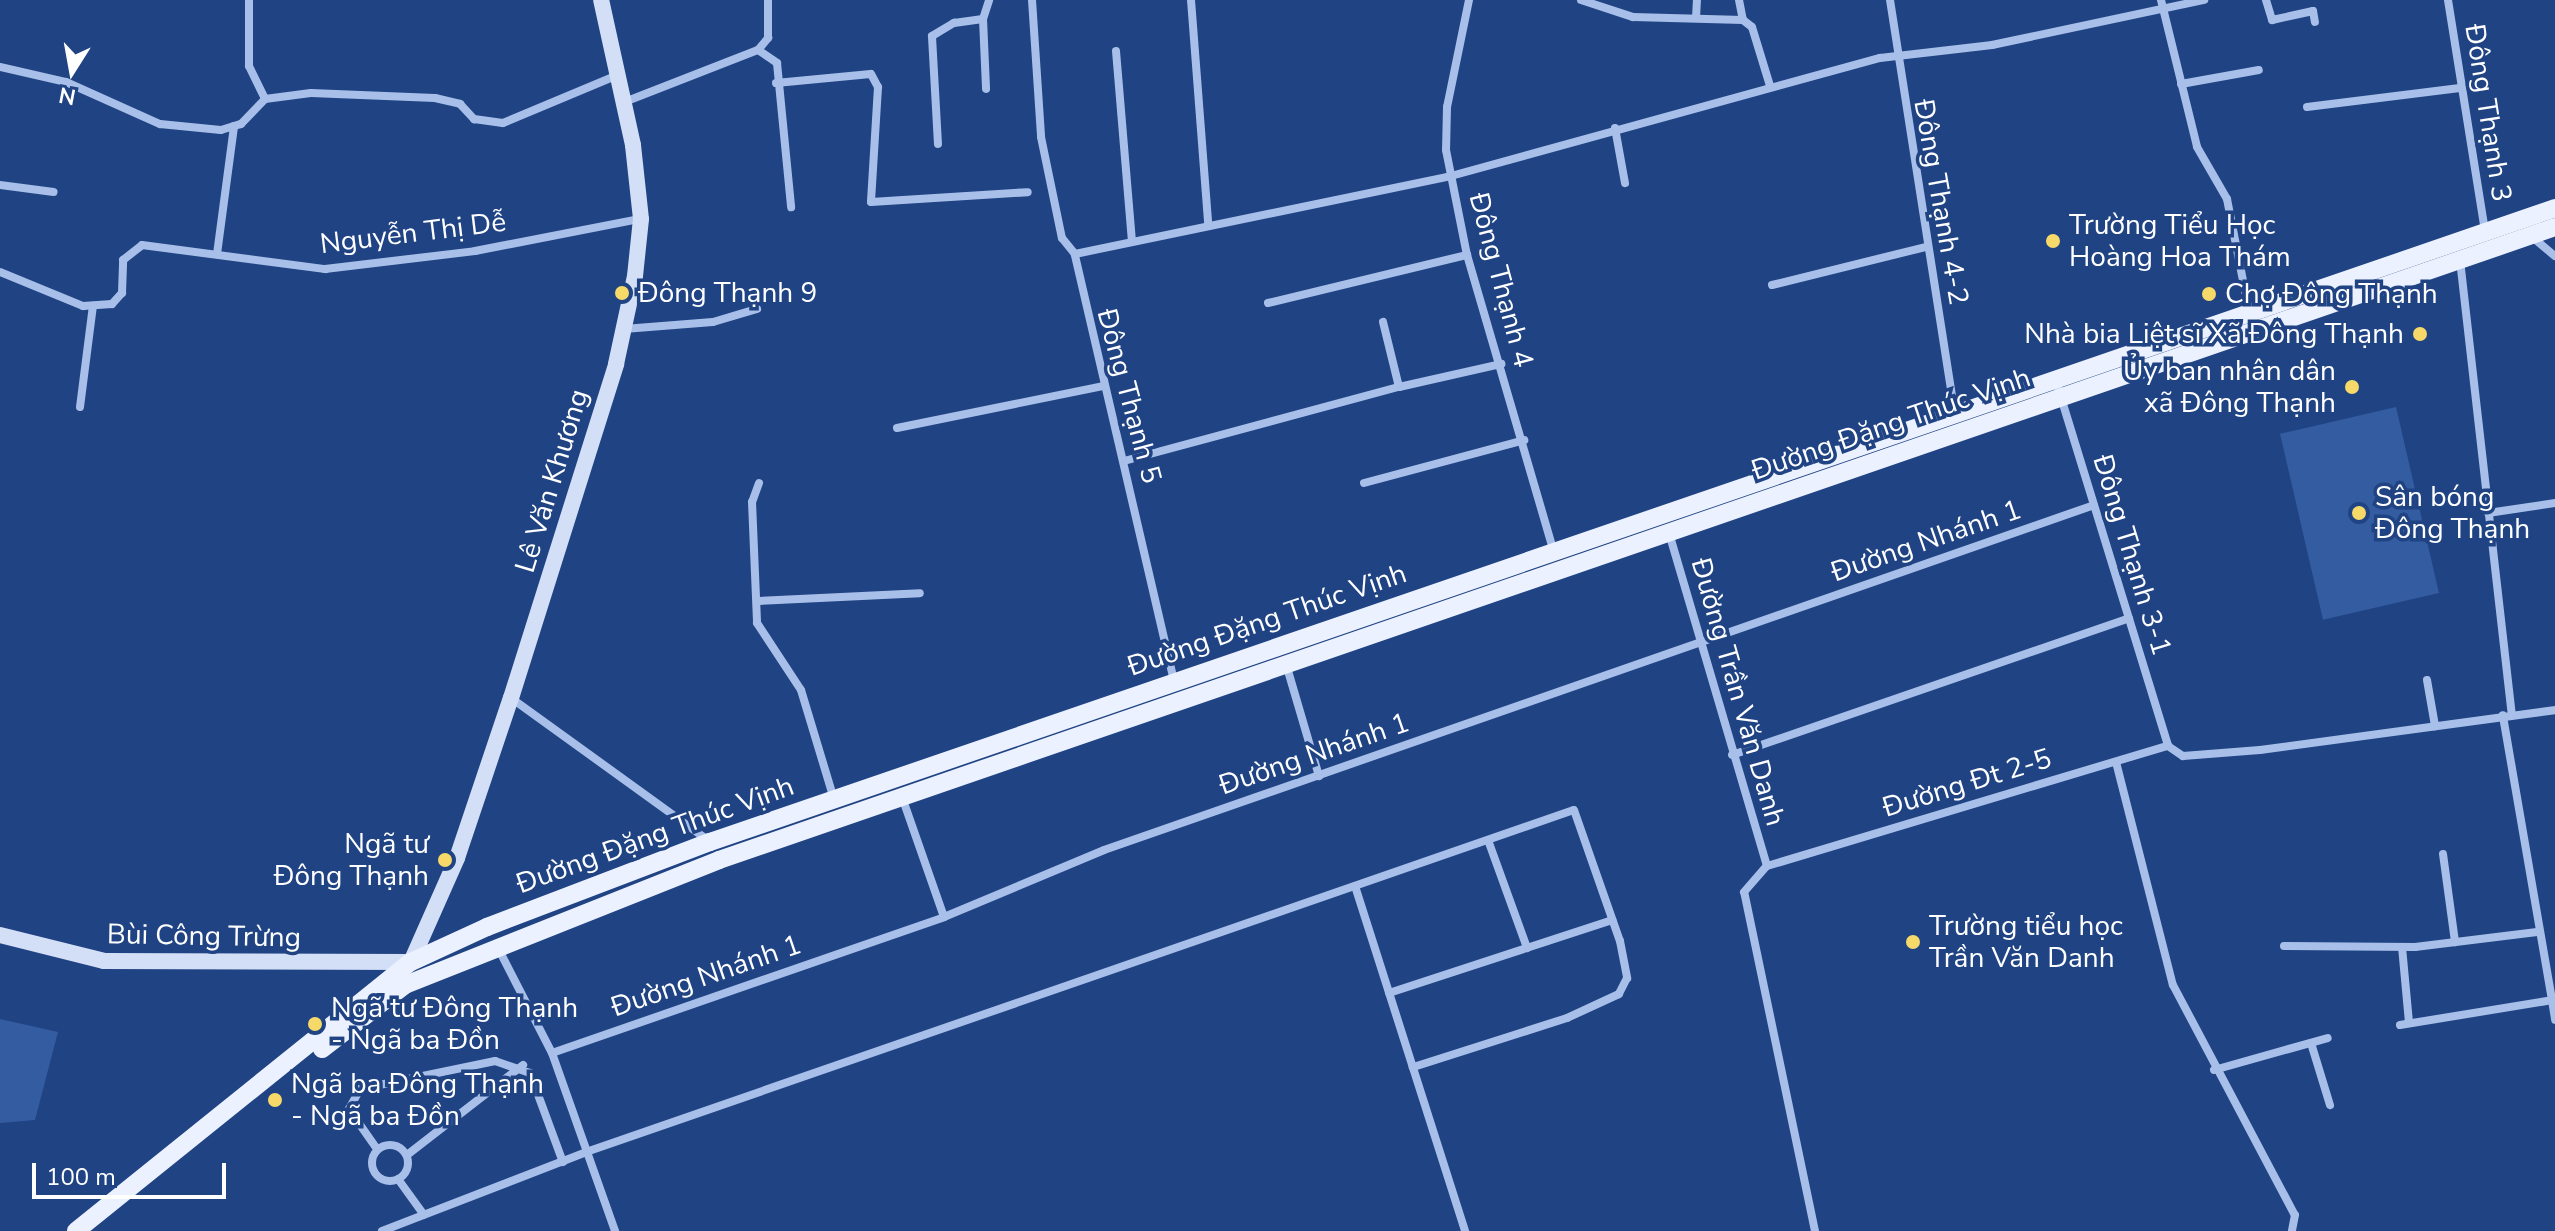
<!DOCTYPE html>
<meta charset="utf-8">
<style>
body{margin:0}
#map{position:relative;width:2555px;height:1231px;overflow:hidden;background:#204384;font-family:"Nunito Sans",sans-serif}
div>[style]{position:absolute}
.green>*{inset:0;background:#345ca1;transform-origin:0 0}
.street>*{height:8px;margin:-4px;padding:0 4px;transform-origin:4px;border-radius:4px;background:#a8c0e9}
.street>.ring{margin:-4px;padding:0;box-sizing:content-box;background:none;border:8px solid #a8c0e9;border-radius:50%}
.secondary>*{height:16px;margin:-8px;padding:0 8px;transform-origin:8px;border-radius:8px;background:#d3dff7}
.primary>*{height:18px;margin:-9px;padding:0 9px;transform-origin:9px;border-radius:9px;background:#ebf1fe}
.dots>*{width:22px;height:22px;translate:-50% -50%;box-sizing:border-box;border:4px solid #204384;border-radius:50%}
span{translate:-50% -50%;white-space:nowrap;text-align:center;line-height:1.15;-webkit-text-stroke:7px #204384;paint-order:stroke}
.street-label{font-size:28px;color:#fff}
.poi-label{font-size:28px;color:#fff}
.left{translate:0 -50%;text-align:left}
.right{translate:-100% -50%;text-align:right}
.north{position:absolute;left:32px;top:32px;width:80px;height:80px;-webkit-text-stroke:6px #204384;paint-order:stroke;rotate:191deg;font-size:22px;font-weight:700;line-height:32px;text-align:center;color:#fff}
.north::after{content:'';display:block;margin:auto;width:28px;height:36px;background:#fff;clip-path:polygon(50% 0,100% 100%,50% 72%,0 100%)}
.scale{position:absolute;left:32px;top:1163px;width:194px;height:36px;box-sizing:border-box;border:4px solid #fff;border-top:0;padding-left:10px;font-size:24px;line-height:28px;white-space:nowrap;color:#fff;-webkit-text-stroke:6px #204384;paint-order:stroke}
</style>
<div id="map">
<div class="green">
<i style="left:2396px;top:407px;width:191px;height:119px;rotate:77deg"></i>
<i style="clip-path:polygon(0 1019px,58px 1032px,35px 1120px,0 1123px)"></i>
</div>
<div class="street">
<i style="left:249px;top:0;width:66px;rotate:90deg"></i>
<i style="left:249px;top:66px;width:37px;rotate:64deg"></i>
<i style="left:1032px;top:0;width:137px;rotate:86.2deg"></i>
<i style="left:1041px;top:137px;width:103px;rotate:78.3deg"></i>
<i style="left:1062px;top:238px;width:21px;rotate:51deg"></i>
<i style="left:1191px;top:0;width:224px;rotate:85.6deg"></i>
<i style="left:1469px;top:0;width:109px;rotate:101.6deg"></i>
<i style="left:1447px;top:107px;width:43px;rotate:91.3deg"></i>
<i style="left:1446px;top:150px;width:107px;rotate:78.7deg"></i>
<i style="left:1467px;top:255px;width:309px;rotate:73.7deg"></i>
<i style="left:1581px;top:0;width:55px;rotate:18.1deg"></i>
<i style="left:1633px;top:17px;width:110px;rotate:1.6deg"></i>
<i style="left:1743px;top:20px;width:11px;rotate:38deg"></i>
<i style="left:1752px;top:27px;width:62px;rotate:73deg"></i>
<i style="left:1739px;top:0;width:20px;rotate:79deg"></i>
<i style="left:1890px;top:0;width:416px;rotate:81.1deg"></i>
<i style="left:2161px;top:0;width:151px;rotate:76.2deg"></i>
<i style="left:2197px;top:147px;width:60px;rotate:60deg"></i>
<i style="left:2227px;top:199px;width:114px;rotate:78.9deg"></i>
<i style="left:2266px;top:0;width:21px;rotate:73deg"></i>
<i style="left:2272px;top:20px;width:42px;rotate:-12.4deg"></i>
<i style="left:2313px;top:11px;width:11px;rotate:80deg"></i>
<i style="left:2448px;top:0;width:235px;rotate:80.9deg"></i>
<i style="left:1696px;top:18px;width:18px;rotate:-87deg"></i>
<i style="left:983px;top:19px;width:70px;rotate:87.5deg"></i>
<i style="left:758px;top:50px;width:23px;rotate:34deg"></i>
<i style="left:777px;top:63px;width:145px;rotate:84.4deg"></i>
<i style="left:1116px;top:51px;width:190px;rotate:85.2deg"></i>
<i style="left:0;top:67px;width:68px;rotate:12.8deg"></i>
<i style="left:66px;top:82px;width:103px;rotate:24.1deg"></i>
<i style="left:160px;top:124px;width:61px;rotate:5.6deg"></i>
<i style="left:221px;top:130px;width:21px;rotate:-17deg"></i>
<i style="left:241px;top:124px;width:35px;rotate:-46deg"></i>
<i style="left:265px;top:99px;width:46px;rotate:-7.4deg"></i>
<i style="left:311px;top:93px;width:124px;rotate:2.3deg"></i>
<i style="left:435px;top:98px;width:26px;rotate:13deg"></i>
<i style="left:460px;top:104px;width:21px;rotate:47deg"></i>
<i style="left:474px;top:119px;width:29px;rotate:8deg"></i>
<i style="left:503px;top:123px;width:125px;rotate:-22.7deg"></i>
<i style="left:776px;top:83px;width:95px;rotate:-5.4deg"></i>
<i style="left:871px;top:74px;width:15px;rotate:62deg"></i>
<i style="left:878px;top:87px;width:115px;rotate:93.5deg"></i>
<i style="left:871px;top:202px;width:157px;rotate:-3.6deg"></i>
<i style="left:2181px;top:84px;width:79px;rotate:-10.2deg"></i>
<i style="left:627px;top:101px;width:141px;rotate:-21.3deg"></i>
<i style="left:758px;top:50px;width:16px;rotate:-50deg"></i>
<i style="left:768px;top:38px;width:38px;rotate:-90deg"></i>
<i style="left:2307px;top:107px;width:154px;rotate:-7.1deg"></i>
<i style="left:1615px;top:128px;width:56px;rotate:79.7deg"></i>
<i style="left:938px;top:144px;width:108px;rotate:-93.2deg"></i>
<i style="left:932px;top:36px;width:26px;rotate:-31deg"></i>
<i style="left:954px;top:23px;width:29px;rotate:-8deg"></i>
<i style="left:983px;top:19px;width:20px;rotate:-72deg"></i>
<i style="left:0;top:185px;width:54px;rotate:7.4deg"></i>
<i style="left:2531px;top:236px;width:31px;rotate:40deg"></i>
<i style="left:217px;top:254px;width:129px;rotate:-82.4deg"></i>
<i style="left:2460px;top:260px;width:456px;rotate:83.5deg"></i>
<i style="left:0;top:272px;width:90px;rotate:22.3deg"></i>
<i style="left:83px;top:306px;width:29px;rotate:-4deg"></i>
<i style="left:112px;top:304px;width:15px;rotate:-48deg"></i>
<i style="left:122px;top:293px;width:33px;rotate:-88deg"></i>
<i style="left:123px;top:260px;width:24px;rotate:-38deg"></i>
<i style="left:142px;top:245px;width:185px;rotate:7.5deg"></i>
<i style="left:325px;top:269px;width:151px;rotate:-6.8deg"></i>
<i style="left:475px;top:251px;width:168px;rotate:-11deg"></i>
<i style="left:1772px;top:285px;width:159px;rotate:-13.9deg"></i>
<i style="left:1268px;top:303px;width:205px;rotate:-13.6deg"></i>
<i style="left:624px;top:329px;width:89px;rotate:-4.5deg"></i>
<i style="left:713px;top:322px;width:46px;rotate:-16.5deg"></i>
<i style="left:2055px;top:378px;width:385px;rotate:72.9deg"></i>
<i style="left:1399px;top:387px;width:105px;rotate:-12.7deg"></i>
<i style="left:80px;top:407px;width:102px;rotate:-82.7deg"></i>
<i style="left:897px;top:428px;width:210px;rotate:-11.5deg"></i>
<i style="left:1124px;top:461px;width:285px;rotate:-15.1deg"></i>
<i style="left:1399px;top:387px;width:67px;rotate:-103.8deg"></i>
<i style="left:759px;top:483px;width:20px;rotate:110deg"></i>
<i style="left:752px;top:502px;width:121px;rotate:87.6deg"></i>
<i style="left:757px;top:623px;width:80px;rotate:56.7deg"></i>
<i style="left:801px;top:690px;width:114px;rotate:73.2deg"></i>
<i style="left:1364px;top:483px;width:166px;rotate:-15deg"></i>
<i style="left:2488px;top:513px;width:68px;rotate:-8.5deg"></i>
<i style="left:1669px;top:533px;width:347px;rotate:73.6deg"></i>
<i style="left:759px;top:601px;width:161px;rotate:-2.8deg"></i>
<i style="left:1286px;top:664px;width:117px;rotate:73.6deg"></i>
<i style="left:2427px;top:680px;width:47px;rotate:80.1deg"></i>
<i style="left:1174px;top:681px;width:438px;rotate:-103.1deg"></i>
<i style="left:1075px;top:254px;width:384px;rotate:-11.7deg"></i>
<i style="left:1451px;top:176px;width:445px;rotate:-15.4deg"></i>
<i style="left:1880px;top:58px;width:113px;rotate:-6.6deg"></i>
<i style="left:1992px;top:45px;width:217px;rotate:-12deg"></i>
<i style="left:511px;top:698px;width:243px;rotate:35.8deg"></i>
<i style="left:1732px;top:755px;width:420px;rotate:-19deg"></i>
<i style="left:2116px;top:762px;width:230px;rotate:75.7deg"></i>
<i style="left:2173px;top:985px;width:260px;rotate:62.1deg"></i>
<i style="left:2295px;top:1215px;width:16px;rotate:101deg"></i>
<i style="left:902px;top:797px;width:127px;rotate:70.7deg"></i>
<i style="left:1488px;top:840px;width:115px;rotate:70.1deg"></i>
<i style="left:2443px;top:854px;width:89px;rotate:82.2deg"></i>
<i style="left:1355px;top:886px;width:362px;rotate:72.3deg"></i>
<i style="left:2284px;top:946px;width:131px;rotate:0.4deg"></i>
<i style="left:2415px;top:947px;width:123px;rotate:-7deg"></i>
<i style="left:2402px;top:947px;width:75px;rotate:84.7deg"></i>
<i style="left:498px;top:948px;width:118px;rotate:62.8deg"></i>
<i style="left:552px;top:1053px;width:189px;rotate:70.5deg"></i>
<i style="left:1389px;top:993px;width:235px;rotate:-18.1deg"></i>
<i style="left:2552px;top:1000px;width:20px;rotate:81deg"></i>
<i style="left:2400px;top:1025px;width:154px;rotate:-9.3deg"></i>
<i style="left:2552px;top:1000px;width:289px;rotate:-99.8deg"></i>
<i style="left:2311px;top:1043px;width:65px;rotate:73deg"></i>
<i style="left:552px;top:1053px;width:415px;rotate:-19.1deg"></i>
<i style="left:944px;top:917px;width:173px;rotate:-22.7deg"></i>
<i style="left:1104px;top:850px;width:1048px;rotate:-19.21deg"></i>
<i style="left:2214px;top:1070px;width:118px;rotate:-15.7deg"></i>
<i class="ring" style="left:372px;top:1145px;width:28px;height:28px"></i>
<i style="left:377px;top:1149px;width:49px;rotate:-125deg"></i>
<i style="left:349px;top:1109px;width:23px;rotate:-61deg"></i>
<i style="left:360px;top:1089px;width:138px;rotate:-11.7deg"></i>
<i style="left:495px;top:1061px;width:37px;rotate:19deg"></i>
<i style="left:530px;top:1073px;width:95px;rotate:69.7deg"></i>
<i style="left:407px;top:1155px;width:147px;rotate:-37.8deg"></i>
<i style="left:398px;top:1179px;width:44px;rotate:54.2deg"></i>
<i style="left:382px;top:1231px;width:222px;rotate:-21.1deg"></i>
<i style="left:589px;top:1151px;width:1042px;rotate:-19.1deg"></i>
<i style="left:1574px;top:810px;width:139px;rotate:70.7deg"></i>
<i style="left:1620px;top:941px;width:38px;rotate:79deg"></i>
<i style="left:1627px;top:978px;width:18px;rotate:117deg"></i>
<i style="left:1619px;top:994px;width:57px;rotate:155.2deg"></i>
<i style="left:1567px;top:1018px;width:162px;rotate:162.3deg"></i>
<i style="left:1815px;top:1231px;width:346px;rotate:-101.8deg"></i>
<i style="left:1744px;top:892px;width:35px;rotate:-49deg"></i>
<i style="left:1767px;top:866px;width:419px;rotate:-16.7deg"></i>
<i style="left:2168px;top:746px;width:18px;rotate:34deg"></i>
<i style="left:2183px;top:756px;width:77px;rotate:-4.5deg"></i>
<i style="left:2260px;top:750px;width:298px;rotate:-7.7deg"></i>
</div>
<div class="secondary">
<i style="left:0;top:935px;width:107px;rotate:14deg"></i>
<i style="left:104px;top:961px;width:307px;rotate:0.2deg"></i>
<i style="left:411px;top:962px;width:114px;rotate:-66.1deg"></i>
<i style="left:457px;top:858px;width:169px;rotate:-71.4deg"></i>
<i style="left:511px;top:698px;width:350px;rotate:-72.5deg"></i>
<i style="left:616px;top:364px;width:90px;rotate:-77.8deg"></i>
<i style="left:635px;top:276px;width:57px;rotate:-84deg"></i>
<i style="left:641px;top:219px;width:74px;rotate:-96.2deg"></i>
<i style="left:633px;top:145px;width:148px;rotate:-102.4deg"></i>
</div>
<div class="primary">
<i style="left:322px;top:1049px;width:105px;rotate:-37.6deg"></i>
<i style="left:405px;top:985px;width:338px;rotate:-21.7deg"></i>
<i style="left:719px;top:860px;width:1942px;rotate:-19.02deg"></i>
<i style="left:76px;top:1231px;width:430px;rotate:-38.8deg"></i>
<i style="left:411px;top:962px;width:84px;rotate:-24.7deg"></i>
<i style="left:487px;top:927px;width:239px;rotate:-20.9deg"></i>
<i style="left:710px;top:842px;width:1951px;rotate:-18.96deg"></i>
</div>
<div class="dots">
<i style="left:2053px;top:241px;background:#f6d969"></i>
<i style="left:622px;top:293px;background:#f6d969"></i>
<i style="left:2209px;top:294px;background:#f6d969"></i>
<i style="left:2420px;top:334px;background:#f6d969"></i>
<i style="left:2352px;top:387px;background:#f6d969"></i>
<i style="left:2359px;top:513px;background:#f6d969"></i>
<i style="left:445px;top:860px;background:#f6d969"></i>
<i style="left:1913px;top:942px;background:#f6d969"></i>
<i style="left:315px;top:1024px;background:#f6d969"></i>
<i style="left:275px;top:1100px;background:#f6d969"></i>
</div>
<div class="street-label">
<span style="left:2488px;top:113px;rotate:81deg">Đông Thạnh 3</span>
<span style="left:1941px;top:202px;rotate:80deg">Đông Thạnh 4-2</span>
<span style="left:413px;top:233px;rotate:-7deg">Nguyễn Thị Dễ</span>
<span style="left:1501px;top:280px;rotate:75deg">Đông Thạnh 4</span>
<span style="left:1129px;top:396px;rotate:75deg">Đông Thạnh 5</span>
<span style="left:1891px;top:424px;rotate:-19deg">Đường Đặng Thúc Vịnh</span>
<span style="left:552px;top:481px;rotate:-73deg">Lê Văn Khương</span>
<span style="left:1926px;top:541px;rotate:-19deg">Đường Nhánh 1</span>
<span style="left:2132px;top:555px;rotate:73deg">Đông Thạnh 3-1</span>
<span style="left:1267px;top:620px;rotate:-19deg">Đường Đặng Thúc Vịnh</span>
<span style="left:1738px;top:692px;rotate:74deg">Đường Trần Văn Danh</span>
<span style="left:1314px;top:754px;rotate:-19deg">Đường Nhánh 1</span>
<span style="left:1967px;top:783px;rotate:-17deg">Đường Đt 2-5</span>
<span style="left:655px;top:835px;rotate:-20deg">Đường Đặng Thúc Vịnh</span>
<span style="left:204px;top:936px;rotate:1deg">Bùi Công Trừng</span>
<span style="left:706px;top:976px;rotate:-19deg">Đường Nhánh 1</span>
</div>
<div class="poi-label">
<span class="left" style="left:2069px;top:241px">Trường Tiểu Học<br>Hoàng Hoa Thám</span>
<span class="left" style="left:638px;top:293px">Đông Thạnh 9</span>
<span class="left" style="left:2225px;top:294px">Chợ Đông Thạnh</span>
<span class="right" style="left:2404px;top:334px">Nhà bia Liệt sĩ Xã Đông Thạnh</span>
<span class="right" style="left:2336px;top:387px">Ủy ban nhân dân<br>xã Đông Thạnh</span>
<span class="left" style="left:2375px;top:513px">Sân bóng<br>Đông Thạnh</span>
<span class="right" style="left:429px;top:860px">Ngã tư<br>Đông Thạnh</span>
<span class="left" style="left:1929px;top:942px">Trường tiểu học<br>Trần Văn Danh</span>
<span class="left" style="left:331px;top:1024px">Ngã tư Đông Thạnh<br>- Ngã ba Đồn</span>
<span class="left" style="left:291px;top:1100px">Ngã ba Đông Thạnh<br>- Ngã ba Đồn</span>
</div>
<div class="north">N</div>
<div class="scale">100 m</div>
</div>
